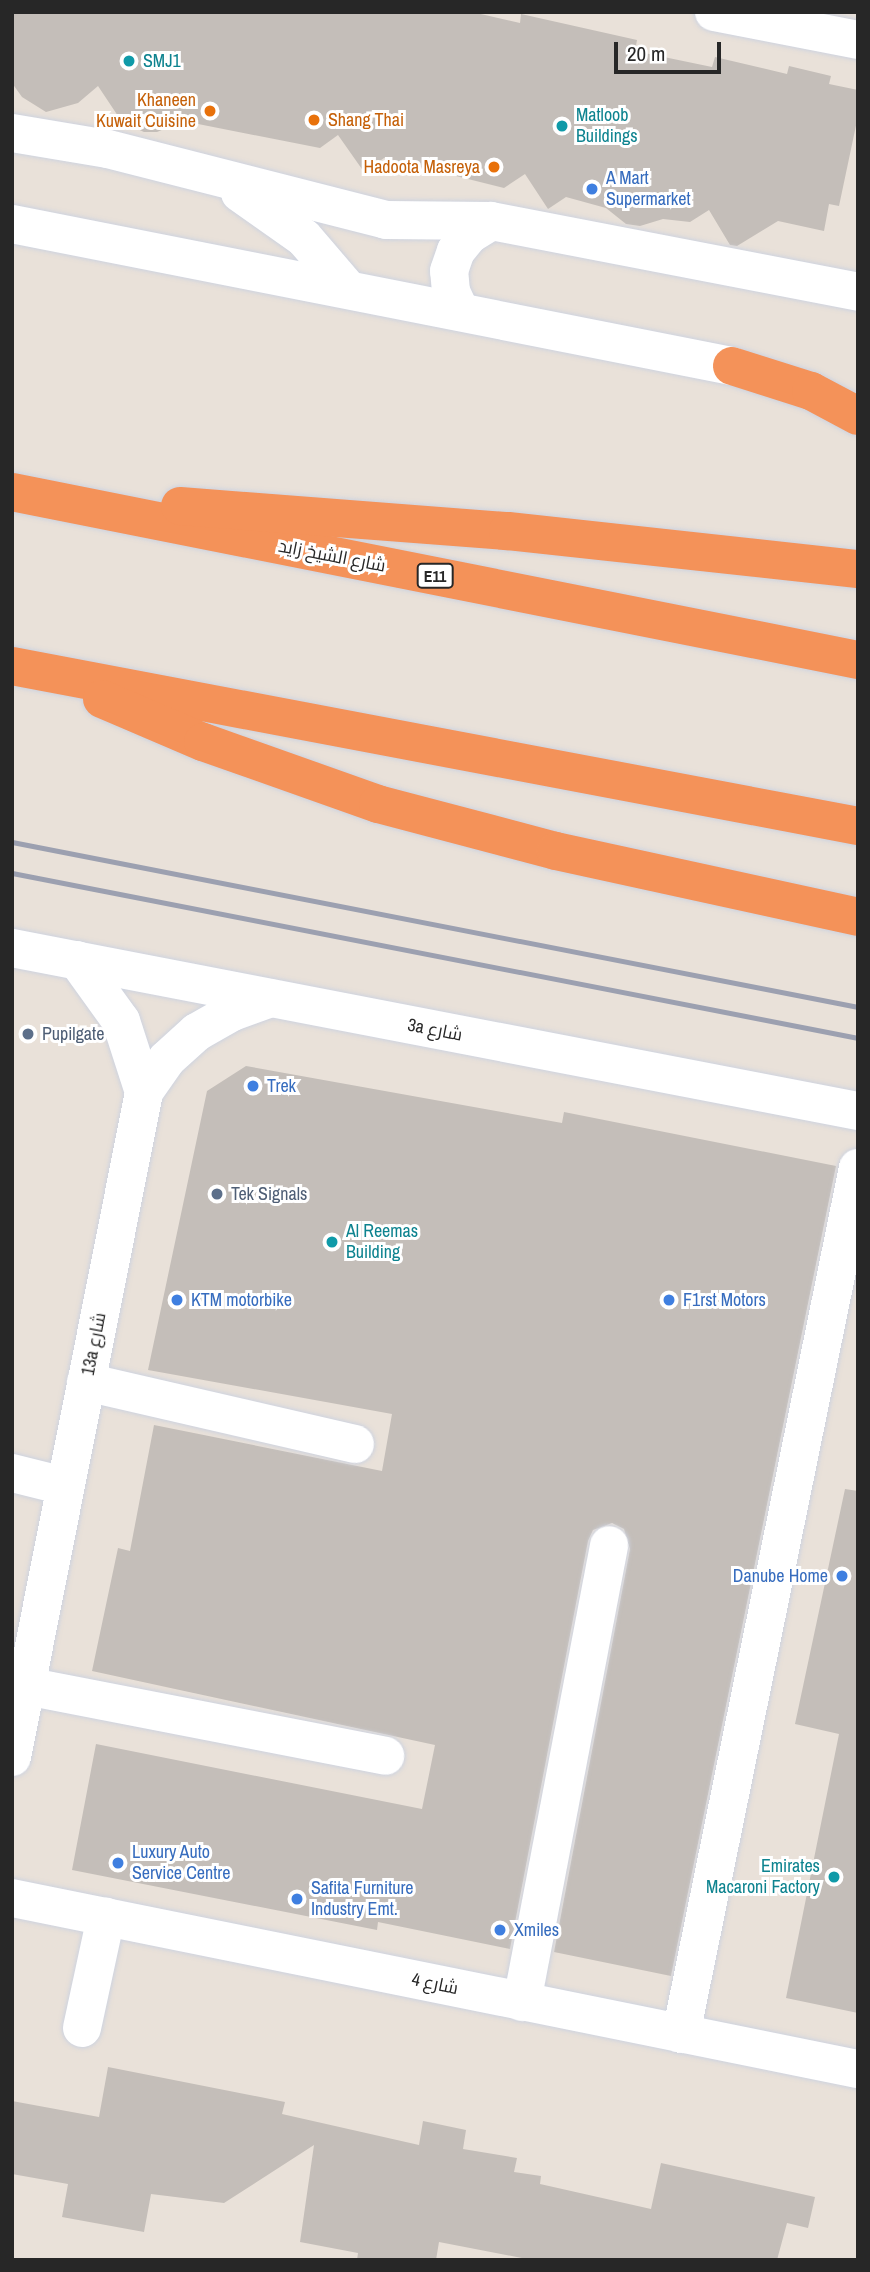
<!DOCTYPE html>
<meta charset="utf-8">
<style>
body{margin:0}
#map{position:relative;width:870px;height:2272px;overflow:hidden;background:#e9e1d9;font-family:"Archivo Narrow",Cairo,sans-serif}
div>[style]{position:absolute}
.building>*{inset:0;background:#c4beb9}
.roads{filter:drop-shadow(0 0 2px #ced3df) drop-shadow(0 0 2px #ced3df)}
.minor>*{height:38px;margin:-19px;padding:0 19px;transform-origin:19px;border-radius:19px;background:#fff}
.highway>*{height:38px;margin:-19px;padding:0 19px;transform-origin:19px;border-radius:19px;background:#f49259}
.rail>*{height:5px;margin:-2.5px;padding:0 2.5px;transform-origin:2.5px;border-radius:2.5px;background:#9ca0b0}
.dots>*{width:19px;height:19px;translate:-50% -50%;box-sizing:border-box;border:4px solid #fff;border-radius:50%}
span{translate:-50% -50%;white-space:nowrap;text-align:center;line-height:1.15;-webkit-text-stroke:6px #fff;paint-order:stroke}
.shield-label span{padding:2px 5px;background:#fff;border:2px solid;border-radius:5px;-webkit-text-stroke-width:0}
.shield-label{font-size:16px;color:#272727;font-weight:700}
.culture-label{font-size:18px;color:#0d838f}
.left{translate:0 -50%;text-align:left}
.right{translate:-100% -50%;text-align:right}
.food-label{font-size:18px;color:#c56008}
.shop-label{font-size:18px;color:#366cbe}
.street-label{font-size:18px;color:#272727}
.service-label{font-size:18px;color:#4e5e75}
.frame{position:absolute;inset:0;border:14px solid #272727;pointer-events:none}
.scale{position:absolute;left:614px;top:42px;width:107px;height:32px;box-sizing:border-box;border:4px solid #272727;border-top:0;padding-left:9px;font-size:21px;line-height:24px;white-space:nowrap;color:#272727;-webkit-text-stroke:5px #fff;paint-order:stroke}
</style>
<div id="map">
<div class="building">
<i style="clip-path:polygon(12px 12px,472px 12px,520px 23px,521px 14px,637px 40px,635px 51px,712px 67px,715px 57px,787px 74px,789px 66px,831px 76px,829px 84px,858px 90px,858px 116px,839px 206px,829px 204px,824px 231px,778px 221px,737px 246px,730px 245px,709px 210px,690px 222px,663px 219px,640px 226px,626px 224px,606px 208px,566px 197px,548px 209px,525px 174px,504px 188px,384px 158px,364px 172px,338px 135px,320px 148px,183px 121px,157px 132px,144px 132px,122px 122px,98px 86px,78px 103px,46px 112px,22px 97px,12px 83px)"></i>
<i style="clip-path:polygon(246px 1066px,562px 1123px,564px 1112px,836px 1166px,671px 1976px,554px 1952px,630px 1549px,624px 1529px,612px 1523px,593px 1530px,588px 1541px,510px 1949px,378px 1922px,377px 1930px,72px 1870px,96px 1744px,422px 1809px,435px 1745px,92px 1671px,118px 1548px,130px 1551px,154px 1425px,382px 1471px,392px 1414px,148px 1370px,207px 1091px)"></i>
<i style="clip-path:polygon(845px 1489px,858px 1491px,858px 2013px,786px 1998px,839px 1734px,795px 1724px)"></i>
<i style="clip-path:polygon(108px 2067px,285px 2102px,282px 2114px,419px 2145px,423px 2121px,466px 2130px,463px 2149px,517px 2158px,514px 2172px,541px 2176px,540px 2184px,651px 2209px,661px 2163px,815px 2197px,808px 2228px,787px 2223px,777px 2260px,532px 2260px,439px 2242px,436px 2260px,357px 2260px,358px 2253px,300px 2242px,314px 2145px,224px 2203px,151px 2194px,144px 2232px,62px 2217px,68px 2184px,12px 2174px,12px 2101px,99px 2117px)"></i>
</div>
<div class="roads">
<div class="minor">
<i style="left:714px;top:12px;width:147px;rotate:11deg"></i>
<i style="left:12px;top:133px;width:97px;rotate:9.5deg"></i>
<i style="left:108px;top:149px;width:287px;rotate:14.3deg"></i>
<i style="left:386px;top:220px;width:105px;rotate:0.5deg"></i>
<i style="left:491px;top:221px;width:374px;rotate:10.9deg"></i>
<i style="left:240px;top:193px;width:78px;rotate:35.1deg"></i>
<i style="left:304px;top:238px;width:66px;rotate:49.3deg"></i>
<i style="left:12px;top:224px;width:734px;rotate:11.16deg"></i>
<i style="left:460px;top:311px;width:21px;rotate:-115deg"></i>
<i style="left:451px;top:292px;width:21px;rotate:-95deg"></i>
<i style="left:449px;top:271px;width:21px;rotate:-71deg"></i>
<i style="left:456px;top:251px;width:21px;rotate:-51deg"></i>
<i style="left:469px;top:235px;width:26px;rotate:-32deg"></i>
<i style="left:12px;top:948px;width:862px;rotate:10.91deg"></i>
<i style="left:77px;top:960px;width:75px;rotate:54.2deg"></i>
<i style="left:121px;top:1021px;width:75px;rotate:72.1deg"></i>
<i style="left:86px;top:1382px;width:276px;rotate:13deg"></i>
<i style="left:12px;top:1473px;width:54px;rotate:14deg"></i>
<i style="left:26px;top:1686px;width:366px;rotate:11deg"></i>
<i style="left:12px;top:1757px;width:678px;rotate:-78.77deg"></i>
<i style="left:144px;top:1092px;width:40px;rotate:-55.1deg"></i>
<i style="left:167px;top:1059px;width:40px;rotate:-42deg"></i>
<i style="left:197px;top:1032px;width:40px;rotate:-29.7deg"></i>
<i style="left:232px;top:1012px;width:41px;rotate:-19.7deg"></i>
<i style="left:12px;top:1898px;width:863px;rotate:11.43deg"></i>
<i style="left:522px;top:2002px;width:465px;rotate:-79.2deg"></i>
<i style="left:82px;top:2028px;width:114px;rotate:-77.8deg"></i>
<i style="left:681px;top:2034px;width:884px;rotate:-78.45deg"></i>
</div>
<div class="highway">
<i style="left:732px;top:366px;width:83px;rotate:17.6deg"></i>
<i style="left:811px;top:391px;width:53px;rotate:28deg"></i>
<i style="left:12px;top:492px;width:863px;rotate:11.23deg"></i>
<i style="left:180px;top:506px;width:329px;rotate:4.4deg"></i>
<i style="left:508px;top:531px;width:352px;rotate:6.2deg"></i>
<i style="left:12px;top:666px;width:861px;rotate:10.71deg"></i>
<i style="left:102px;top:699px;width:110px;rotate:23.1deg"></i>
<i style="left:203px;top:742px;width:186px;rotate:19.5deg"></i>
<i style="left:378px;top:804px;width:184px;rotate:14.8deg"></i>
<i style="left:556px;top:851px;width:309px;rotate:12.3deg"></i>
</div>
</div>
<div class="rail">
<i style="left:12px;top:842px;width:862px;rotate:11.04deg"></i>
<i style="left:12px;top:873px;width:862px;rotate:11.04deg"></i>
</div>
<div class="dots">
<i style="left:129px;top:61px;background:#0f9aa8"></i>
<i style="left:210px;top:111px;background:#e8710a"></i>
<i style="left:314px;top:120px;background:#e8710a"></i>
<i style="left:562px;top:126px;background:#0f9aa8"></i>
<i style="left:494px;top:167px;background:#e8710a"></i>
<i style="left:592px;top:189px;background:#3f7fe0"></i>
<i style="left:28px;top:1034px;background:#5c6f8a"></i>
<i style="left:253px;top:1086px;background:#3f7fe0"></i>
<i style="left:217px;top:1194px;background:#5c6f8a"></i>
<i style="left:332px;top:1242px;background:#0f9aa8"></i>
<i style="left:177px;top:1300px;background:#3f7fe0"></i>
<i style="left:669px;top:1300px;background:#3f7fe0"></i>
<i style="left:842px;top:1576px;background:#3f7fe0"></i>
<i style="left:118px;top:1863px;background:#3f7fe0"></i>
<i style="left:834px;top:1877px;background:#0f9aa8"></i>
<i style="left:297px;top:1899px;background:#3f7fe0"></i>
<i style="left:500px;top:1930px;background:#3f7fe0"></i>
</div>
<div class="shield-label">
<span style="left:435px;top:576px">E11</span>
</div>
<div class="culture-label">
<span class="left" style="left:143px;top:61px">SMJ1</span>
<span class="left" style="left:576px;top:126px">Matloob<br>Buildings</span>
<span class="left" style="left:346px;top:1242px">Al Reemas<br>Building</span>
<span class="right" style="left:820px;top:1877px">Emirates<br>Macaroni Factory</span>
</div>
<div class="food-label">
<span class="right" style="left:196px;top:111px">Khaneen<br>Kuwait Cuisine</span>
<span class="left" style="left:328px;top:120px">Shang Thai</span>
<span class="right" style="left:480px;top:167px">Hadoota Masreya</span>
</div>
<div class="shop-label">
<span class="left" style="left:606px;top:189px">A Mart<br>Supermarket</span>
<span class="left" style="left:267px;top:1086px">Trek</span>
<span class="left" style="left:191px;top:1300px">KTM motorbike</span>
<span class="left" style="left:683px;top:1300px">F1rst Motors</span>
<span class="right" style="left:828px;top:1576px">Danube Home</span>
<span class="left" style="left:132px;top:1863px">Luxury Auto<br>Service Centre</span>
<span class="left" style="left:311px;top:1899px">Safita Furniture<br>Industry Emt.</span>
<span class="left" style="left:514px;top:1930px">Xmiles</span>
</div>
<div class="street-label">
<span style="left:332px;top:556px;rotate:11deg">شارع الشيخ زايد</span>
<span style="left:435px;top:1030px;rotate:11deg">3a شارع</span>
<span style="left:94px;top:1344px;rotate:-79deg">13a شارع</span>
<span style="left:435px;top:1984px;rotate:12deg">شارع 4</span>
</div>
<div class="service-label">
<span class="left" style="left:42px;top:1034px">Pupilgate</span>
<span class="left" style="left:231px;top:1194px">Tek Signals</span>
</div>
<div class="frame"></div>
<div class="scale">20 m</div>
</div>
